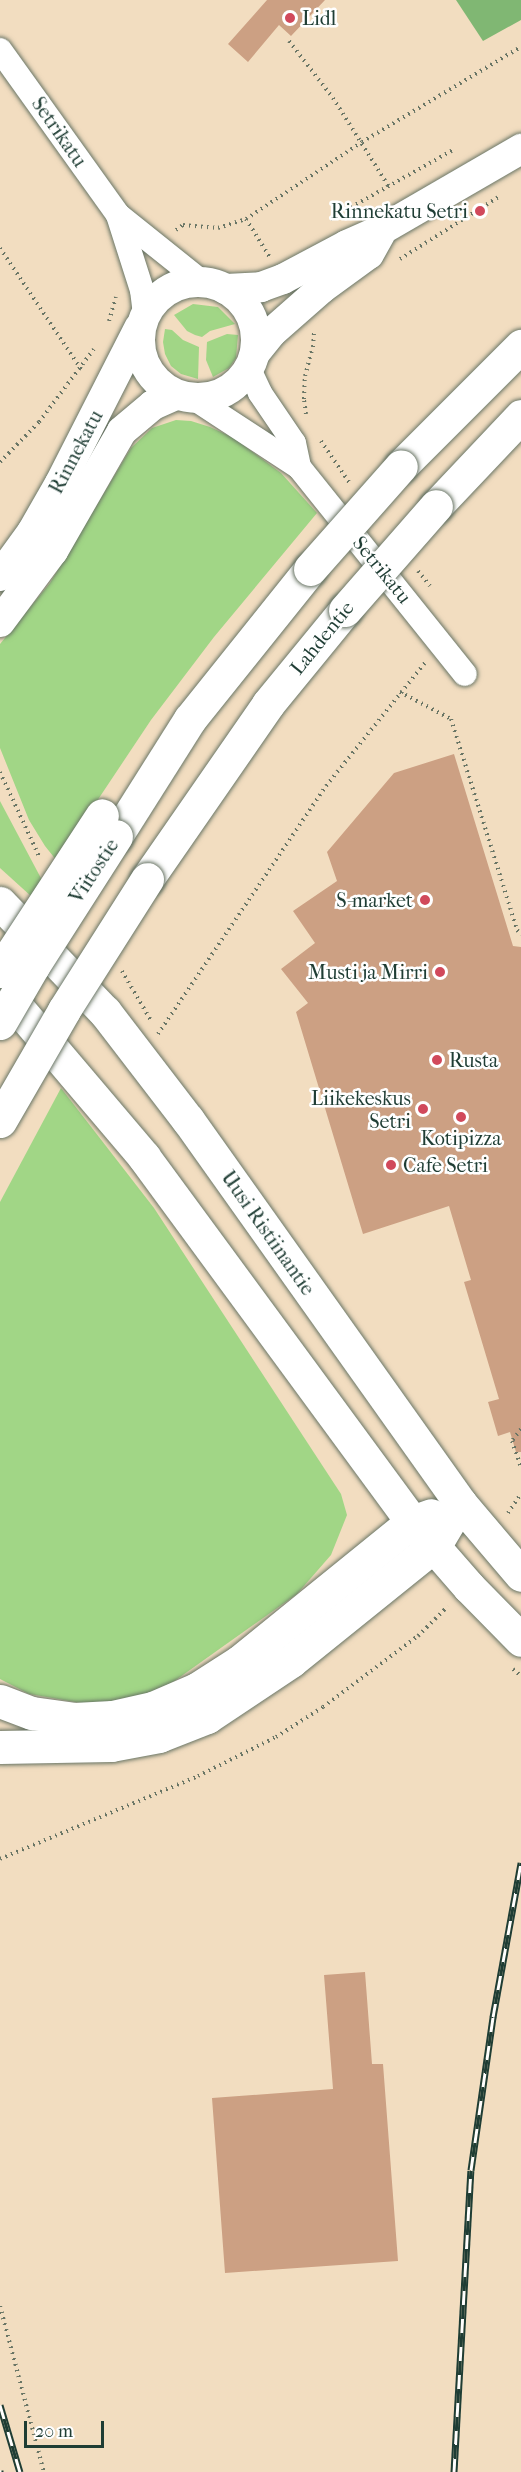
<!DOCTYPE html>
<style>
body{margin:0}
#map{position:relative;width:521px;height:2472px;overflow:hidden;background:#f2ddc0;font-family:"IM FELL French Canon",serif}
div>[style]{position:absolute}
.green>*{inset:0;background:#a1d686}
.forest>*{inset:0;background:#80b773}
.building>*{inset:0;background:#cca083}
.path>*{height:4px;margin-top:-2px;transform-origin:0;background:repeating-linear-gradient(90deg,#697565 0 1.5px,transparent 0 6px)}
.roads{filter:drop-shadow(0 0 2px #697565) drop-shadow(0 0 2px #697565)}
.minor>*{height:24px;margin:-12px;padding:0 12px;transform-origin:12px;border-radius:12px;background:#fff}
.tertiary>*{height:30px;margin:-15px;padding:0 15px;transform-origin:15px;border-radius:15px;background:#fff}
.tertiary>.ring{margin:-15px;padding:0;box-sizing:content-box;background:none;border:30px solid #fff;border-radius:50%}
.secondary>*{height:33px;margin:-16.5px;padding:0 16.5px;transform-origin:16.5px;border-radius:16.5px;background:#fff}
.trunk>*{height:33px;margin:-16.5px;padding:0 16.5px;transform-origin:16.5px;border-radius:16.5px;background:#fff}
.rail>*{height:7px;margin-top:-3.5px;transform-origin:0;background:repeating-linear-gradient(90deg,#fff 0 14px,#1f3d34 0 28px);box-sizing:border-box;border-block:2px solid #1f3d34}
.bridges{filter:drop-shadow(0 0 2px #697565) drop-shadow(0 0 2px #697565)}
.trunk-bridge>*{height:33px;margin:-16.5px;padding:0 16.5px;transform-origin:16.5px;border-radius:16.5px;background:#fff}
.dots>*{width:16px;height:16px;translate:-50% -50%;box-sizing:border-box;border:3px solid #fff;border-radius:50%}
span{translate:-50% -50%;white-space:nowrap;text-align:center;line-height:1.15;-webkit-text-stroke:5px #fff;paint-order:stroke}
.poi-label{font-size:20px;color:#1f3d34}
.left{translate:0 -50%;text-align:left}
.right{translate:-100% -50%;text-align:right}
.street-label{font-size:20px;color:#1f3d34}
.scale{position:absolute;left:24px;top:2421px;width:80px;height:27px;box-sizing:border-box;border:3px solid #1f3d34;border-top:0;padding-left:8px;font-size:18px;line-height:21px;white-space:nowrap;color:#1f3d34;-webkit-text-stroke:4px #fff;paint-order:stroke}
</style>
<div id="map">
<div class="green">
<i style="clip-path:polygon(193px 304px,218px 307px,235px 324px,210px 331px,202px 337px,195px 335px,187px 331px,174px 315px)"></i>
<i style="clip-path:polygon(165px 329px,172px 330px,183px 340px,199px 347px,198px 379px,181px 374px,171px 366px,165px 354px,163px 342px)"></i>
<i style="clip-path:polygon(227px 334px,238px 335px,236px 358px,229px 368px,213px 377px,206px 360px,207px 342px)"></i>
<i style="clip-path:polygon(176px 420px,191px 421px,210px 427px,234px 438px,281px 473px,317px 513px,214px 637px,151px 720px,57px 861px,45px 846px,29px 820px,0 748px,0 644px,50px 583px,131px 448px,152px 428px)"></i>
<i style="clip-path:polygon(0 801px,43px 882px,32px 897px,0 868px)"></i>
<i style="clip-path:polygon(61px 1088px,154px 1208px,341px 1494px,347px 1515px,331px 1555px,297px 1594px,173px 1682px,152px 1692px,121px 1700px,87px 1704px,29px 1694px,0 1679px,0 1202px)"></i>
</div>
<div class="forest">
<i style="clip-path:polygon(456px 0,521px 0,521px 20px,483px 41px)"></i>
</div>
<div class="building">
<i style="clip-path:polygon(267px 0,325px 0,291px 36px,279px 25px,248px 62px,228px 44px)"></i>
<i style="clip-path:polygon(454px 754px,513px 946px,521px 947px,521px 1452px,516px 1452px,510px 1432px,498px 1436px,488px 1402px,499px 1399px,464px 1282px,471px 1280px,449px 1206px,363px 1234px,296px 1012px,308px 1003px,281px 969px,315px 943px,293px 911px,337px 881px,327px 852px,394px 773px)"></i>
<i style="clip-path:polygon(365px 1972px,372px 2064px,383px 2064px,398px 2261px,225px 2273px,212px 2098px,333px 2089px,324px 1975px)"></i>
</div>
<div class="path">
<i style="left:289px;top:41px;width:72px;rotate:52.3deg"></i>
<i style="left:333px;top:98px;width:105px;rotate:57.8deg"></i>
<i style="left:246px;top:219px;width:44px;rotate:58.1deg"></i>
<i style="left:330px;top:219px;width:141px;rotate:-29.3deg"></i>
<i style="left:176px;top:230px;width:9px;rotate:-36deg"></i>
<i style="left:183px;top:225px;width:35px;rotate:5deg"></i>
<i style="left:218px;top:228px;width:29px;rotate:-18deg"></i>
<i style="left:246px;top:219px;width:139px;rotate:-33.6deg"></i>
<i style="left:362px;top:142px;width:185px;rotate:-30.9deg"></i>
<i style="left:0;top:248px;width:146px;rotate:56.2deg"></i>
<i style="left:400px;top:259px;width:118px;rotate:-32.2deg"></i>
<i style="left:109px;top:321px;width:25px;rotate:-74deg"></i>
<i style="left:306px;top:414px;width:15px;rotate:-98deg"></i>
<i style="left:304px;top:399px;width:23px;rotate:-88deg"></i>
<i style="left:305px;top:376px;width:30px;rotate:-75deg"></i>
<i style="left:313px;top:347px;width:15px;rotate:-86deg"></i>
<i style="left:321px;top:441px;width:50px;rotate:55.7deg"></i>
<i style="left:0;top:462px;width:56px;rotate:-45.7deg"></i>
<i style="left:39px;top:422px;width:91px;rotate:-53deg"></i>
<i style="left:418px;top:571px;width:19px;rotate:51deg"></i>
<i style="left:400px;top:692px;width:58px;rotate:27.9deg"></i>
<i style="left:451px;top:719px;width:221px;rotate:72.6deg"></i>
<i style="left:517px;top:930px;width:6px;rotate:45deg"></i>
<i style="left:0;top:772px;width:93px;rotate:65.1deg"></i>
<i style="left:122px;top:971px;width:56px;rotate:59.7deg"></i>
<i style="left:158px;top:1034px;width:300px;rotate:-55.9deg"></i>
<i style="left:326px;top:786px;width:158px;rotate:-51.2deg"></i>
<i style="left:521px;top:1429px;width:15px;rotate:127deg"></i>
<i style="left:512px;top:1441px;width:28px;rotate:71deg"></i>
<i style="left:508px;top:1513px;width:23px;rotate:-56deg"></i>
<i style="left:513px;top:1669px;width:11px;rotate:41deg"></i>
<i style="left:0;top:1859px;width:215px;rotate:-22.7deg"></i>
<i style="left:198px;top:1776px;width:87px;rotate:-26.6deg"></i>
<i style="left:276px;top:1737px;width:56px;rotate:-32.6deg"></i>
<i style="left:323px;top:1707px;width:119px;rotate:-36.8deg"></i>
<i style="left:418px;top:1636px;width:42px;rotate:-45deg"></i>
<i style="left:0;top:2306px;width:172px;rotate:75.2deg"></i>
</div>
<div class="roads">
<div class="minor">
<i style="left:0;top:50px;width:203px;rotate:54.4deg"></i>
<i style="left:118px;top:215px;width:79px;rotate:72.3deg"></i>
<i style="left:142px;top:290px;width:24px;rotate:83deg"></i>
<i style="left:118px;top:215px;width:107px;rotate:38.6deg"></i>
<i style="left:249px;top:369px;width:26px;rotate:65deg"></i>
<i style="left:260px;top:393px;width:60px;rotate:55.8deg"></i>
<i style="left:294px;top:443px;width:25px;rotate:78deg"></i>
<i style="left:195px;top:399px;width:124px;rotate:33.2deg"></i>
<i style="left:299px;top:467px;width:265px;rotate:51.3deg"></i>
</div>
<div class="tertiary">
<i class="ring" style="left:140px;top:282px;width:86px;height:86px"></i>
<i style="left:226px;top:289px;width:35px;rotate:-3deg"></i>
<i style="left:261px;top:287px;width:23px;rotate:-20deg"></i>
<i style="left:283px;top:279px;width:72px;rotate:-28deg"></i>
<i style="left:347px;top:245px;width:39px;rotate:-24deg"></i>
<i style="left:383px;top:229px;width:160px;rotate:-30.1deg"></i>
<i style="left:255px;top:353px;width:26px;rotate:-51deg"></i>
<i style="left:271px;top:333px;width:67px;rotate:-41.3deg"></i>
<i style="left:321px;top:289px;width:59px;rotate:-36.1deg"></i>
<i style="left:369px;top:254px;width:23px;rotate:-61deg"></i>
<i style="left:0;top:576px;width:54px;rotate:-54deg"></i>
<i style="left:32px;top:532px;width:56px;rotate:-60.3deg"></i>
<i style="left:60px;top:483px;width:174px;rotate:-63deg"></i>
<i style="left:0;top:622px;width:89px;rotate:-53.3deg"></i>
<i style="left:53px;top:551px;width:138px;rotate:-60.1deg"></i>
<i style="left:122px;top:431px;width:40px;rotate:-40deg"></i>
<i style="left:153px;top:405px;width:24px;rotate:-24deg"></i>
</div>
<div class="secondary">
<i style="left:460px;top:1503px;width:94px;rotate:49.7deg"></i>
<i style="left:415px;top:1525px;width:82px;rotate:48.9deg"></i>
<i style="left:469px;top:1587px;width:74px;rotate:45.5deg"></i>
</div>
<div class="trunk">
<i style="left:401px;top:466px;width:170px;rotate:-45deg"></i>
<i style="left:436px;top:506px;width:124px;rotate:-46.6deg"></i>
<i style="left:116px;top:836px;width:138px;rotate:-57.7deg"></i>
<i style="left:190px;top:719px;width:192px;rotate:-51.3deg"></i>
<i style="left:147px;top:879px;width:213px;rotate:-55.3deg"></i>
<i style="left:268px;top:704px;width:122px;rotate:-50.7deg"></i>
<i style="left:0;top:903px;width:151px;rotate:46.1deg"></i>
<i style="left:105px;top:1012px;width:136px;rotate:52.5deg"></i>
<i style="left:188px;top:1120px;width:470px;rotate:54.6deg"></i>
<i style="left:0;top:987px;width:223px;rotate:49.7deg"></i>
<i style="left:144px;top:1157px;width:453px;rotate:53.7deg"></i>
<i style="left:0;top:1701px;width:34px;rotate:21deg"></i>
<i style="left:32px;top:1713px;width:42px;rotate:8.1deg"></i>
<i style="left:74px;top:1719px;width:38px;rotate:-3deg"></i>
<i style="left:112px;top:1717px;width:42px;rotate:-12.4deg"></i>
<i style="left:153px;top:1708px;width:48px;rotate:-23.4deg"></i>
<i style="left:197px;top:1689px;width:50px;rotate:-32.7deg"></i>
<i style="left:239px;top:1662px;width:223px;rotate:-39deg"></i>
<i style="left:412px;top:1522px;width:20px;rotate:-20deg"></i>
<i style="left:0;top:1747px;width:111px;rotate:-1deg"></i>
<i style="left:111px;top:1745px;width:49px;rotate:-10.6deg"></i>
<i style="left:159px;top:1736px;width:52px;rotate:-21.6deg"></i>
<i style="left:207px;top:1717px;width:101px;rotate:-33.7deg"></i>
<i style="left:291px;top:1661px;width:185px;rotate:-38.9deg"></i>
<i style="left:435px;top:1545px;width:49px;rotate:-59.2deg"></i>
</div>
</div>
<div class="rail">
<i style="left:0;top:2405px;width:70px;rotate:73.4deg"></i>
<i style="left:0;top:2470px;width:2px;rotate:90deg"></i>
<i style="left:454px;top:2472px;width:302px;rotate:-86.8deg"></i>
<i style="left:471px;top:2170px;width:155px;rotate:-81.8deg"></i>
<i style="left:493px;top:2017px;width:157px;rotate:-79.7deg"></i>
</div>
<div class="bridges">
<div class="trunk-bridge">
<i style="left:310px;top:569px;width:137px;rotate:-48.5deg"></i>
<i style="left:345px;top:610px;width:138px;rotate:-48.8deg"></i>
<i style="left:0;top:971px;width:186px;rotate:-56.8deg"></i>
<i style="left:0;top:1023px;width:66px;rotate:-59.9deg"></i>
<i style="left:33px;top:966px;width:154px;rotate:-57.4deg"></i>
<i style="left:0;top:1121px;width:128px;rotate:-60deg"></i>
<i style="left:64px;top:1010px;width:155px;rotate:-57.6deg"></i>
</div>
</div>
<div class="dots">
<i style="left:290px;top:18px;background:#d1495b"></i>
<i style="left:480px;top:211px;background:#d1495b"></i>
<i style="left:425px;top:900px;background:#d1495b"></i>
<i style="left:440px;top:972px;background:#d1495b"></i>
<i style="left:437px;top:1060px;background:#d1495b"></i>
<i style="left:423px;top:1109px;background:#d1495b"></i>
<i style="left:461px;top:1117px;background:#d1495b"></i>
<i style="left:391px;top:1165px;background:#d1495b"></i>
</div>
<div class="poi-label">
<span class="left" style="left:302px;top:18px">Lidl</span>
<span class="right" style="left:468px;top:211px">Rinnekatu Setri</span>
<span class="right" style="left:413px;top:900px">S-market</span>
<span class="right" style="left:428px;top:972px">Musti ja Mirri</span>
<span class="left" style="left:449px;top:1060px">Rusta</span>
<span class="right" style="left:411px;top:1110px">Liikekeskus<br>Setri</span>
<span style="left:461px;top:1138px">Kotipizza</span>
<span class="left" style="left:403px;top:1165px">Cafe Setri</span>
</div>
<div class="street-label">
<span style="left:59px;top:132px;rotate:55deg">Setrikatu</span>
<span style="left:76px;top:452px;rotate:-62deg">Rinnekatu</span>
<span style="left:382px;top:570px;rotate:51deg">Setrikatu</span>
<span style="left:322px;top:638px;rotate:-51deg">Lahdentie</span>
<span style="left:94px;top:871px;rotate:-57deg">Viitostie</span>
<span style="left:268px;top:1233px;rotate:55deg">Uusi Ristiinantie</span>
</div>
<div class="scale">20 m</div>
</div>
